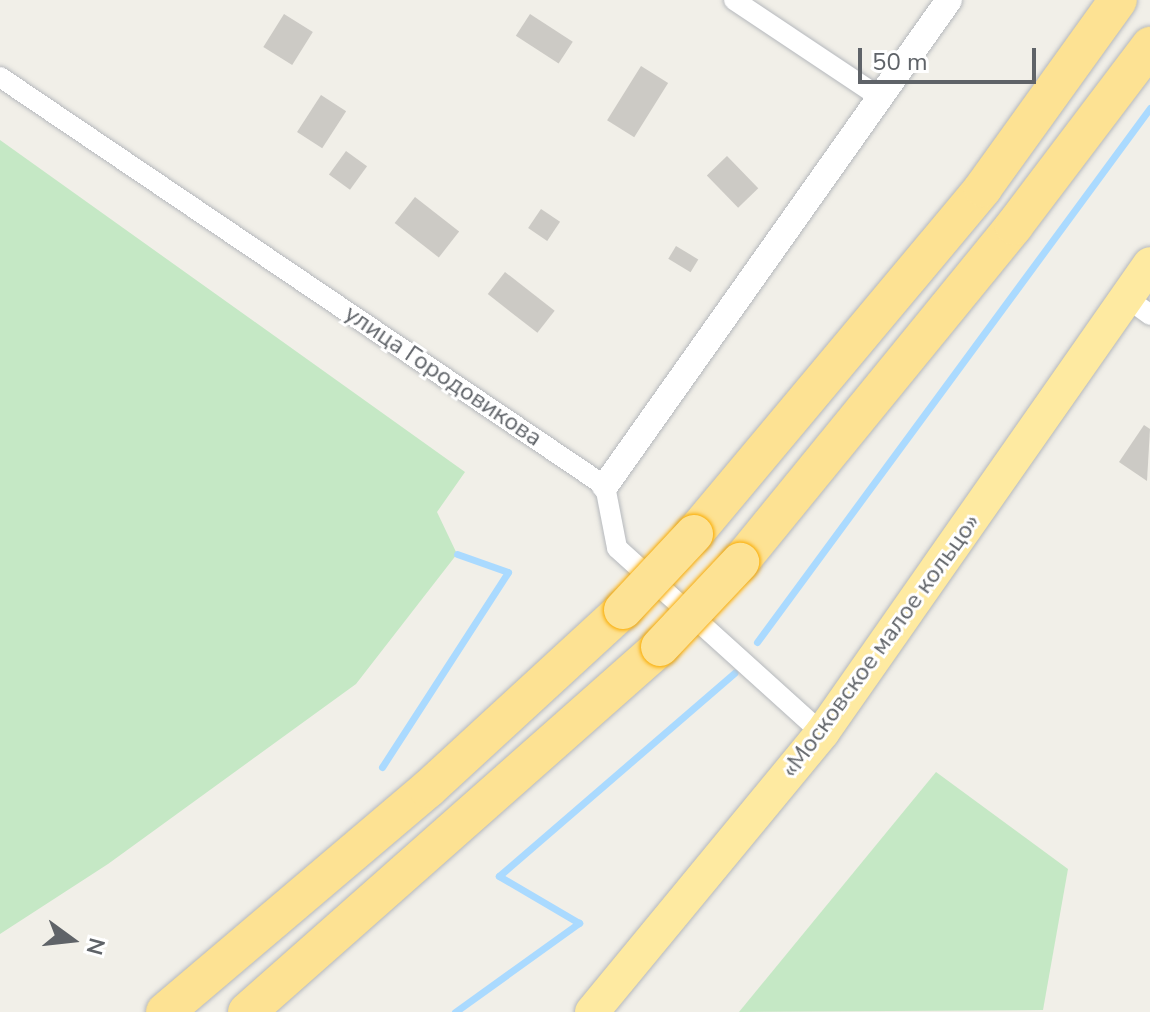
<!DOCTYPE html>
<meta charset="utf-8">
<style>
body{margin:0}
#map{position:relative;width:1150px;height:1012px;overflow:hidden;background:#f1efe8;font-family:"Nunito Sans",sans-serif}
div>[style]{position:absolute}
.green>*{inset:0;background:#c5e8c5}
.stream>*{height:7px;margin:-3.5px;padding:0 3.5px;transform-origin:3.5px;border-radius:3.5px;background:#aadaff}
.building>*{inset:0;background:#cccac5;transform-origin:0 0}
.roads{filter:drop-shadow(0 0 2px #b5b8bc) drop-shadow(0 0 2px #b5b8bc)}
.minor>*{height:20px;margin:-10px;padding:0 10px;transform-origin:10px;border-radius:10px;background:#fff}
.tertiary>*{height:26px;margin:-13px;padding:0 13px;transform-origin:13px;border-radius:13px;background:#fff}
.trunk>*{height:34px;margin:-17px;padding:0 17px;transform-origin:17px;border-radius:17px;background:#feeaa1}
.motorway>*{height:38px;margin:-19px;padding:0 19px;transform-origin:19px;border-radius:19px;background:#fde293}
.bridges{filter:drop-shadow(0 0 2px #f9ab00) drop-shadow(0 0 2px #f9ab00)}
.motorway-bridge>*{height:38px;margin:-19px;padding:0 19px;transform-origin:19px;border-radius:19px;background:#fde293}
span{translate:-50% -50%;white-space:nowrap;text-align:center;line-height:1.15;-webkit-text-stroke:6px #fff;paint-order:stroke}
.street-label{font-size:24px;color:#5f6368}
.north{position:absolute;left:32px;top:900px;width:80px;height:80px;-webkit-text-stroke:6px #fff;paint-order:stroke;rotate:105deg;font-size:22px;font-weight:700;line-height:32px;text-align:center;color:#5f6368}
.north::after{content:'';display:block;margin:auto;width:28px;height:36px;background:#5f6368;clip-path:polygon(50% 0,100% 100%,50% 72%,0 100%)}
.scale{position:absolute;left:858px;top:48px;width:178px;height:36px;box-sizing:border-box;border:4px solid #5f6368;border-top:0;padding-left:10px;font-size:24px;line-height:28px;white-space:nowrap;color:#5f6368;-webkit-text-stroke:6px #fff;paint-order:stroke}
</style>
<div id="map">
<div class="green">
<i style="clip-path:polygon(0 140px,465px 472px,437px 512px,457px 554px,356px 684px,108px 864px,0 934px)"></i>
<i style="clip-path:polygon(936px 772px,1068px 869px,1043px 1010px,739px 1012px)"></i>
</div>
<div class="stream">
<i style="left:757px;top:642px;width:663px;rotate:-53.65deg"></i>
<i style="left:382px;top:767px;width:232px;rotate:-57.1deg"></i>
<i style="left:508px;top:572px;width:54px;rotate:-160.6deg"></i>
<i style="left:455px;top:1012px;width:153px;rotate:-35.7deg"></i>
<i style="left:579px;top:923px;width:93px;rotate:-149.6deg"></i>
<i style="left:499px;top:876px;width:311px;rotate:-40.8deg"></i>
</div>
<div class="building">
<i style="left:284px;top:14px;width:34px;height:39px;rotate:32deg"></i>
<i style="left:530px;top:14px;width:51px;height:26px;rotate:33deg"></i>
<i style="left:641px;top:66px;width:32px;height:64px;rotate:32deg"></i>
<i style="left:321px;top:95px;width:30px;height:44px;rotate:33deg"></i>
<i style="left:346px;top:151px;width:26px;height:29px;rotate:36deg"></i>
<i style="left:727px;top:156px;width:45px;height:28px;rotate:46deg"></i>
<i style="left:415px;top:197px;width:56px;height:33px;rotate:38deg"></i>
<i style="left:541px;top:209px;width:23px;height:23px;rotate:34deg"></i>
<i style="left:676px;top:246px;width:26px;height:15px;rotate:31deg"></i>
<i style="left:505px;top:272px;width:63px;height:28px;rotate:38deg"></i>
<i style="clip-path:polygon(1144px 425px,1150px 429px,1147px 481px,1119px 462px)"></i>
</div>
<div class="roads">
<div class="minor">
<i style="left:734px;top:0;width:177px;rotate:33.7deg"></i>
<i style="left:0;top:77px;width:730px;rotate:34.06deg"></i>
<i style="left:605px;top:486px;width:63px;rotate:79deg"></i>
<i style="left:617px;top:548px;width:276px;rotate:42.1deg"></i>
<i style="left:1127px;top:298px;width:29px;rotate:36deg"></i>
</div>
<div class="tertiary">
<i style="left:605px;top:486px;width:595px;rotate:-54.71deg"></i>
</div>
<div class="trunk">
<i style="left:592px;top:1012px;width:362px;rotate:-50.5deg"></i>
<i style="left:822px;top:733px;width:572px;rotate:-55.03deg"></i>
</div>
<div class="motorway">
<i style="left:694px;top:534px;width:451px;rotate:-50.1deg"></i>
<i style="left:983px;top:188px;width:231px;rotate:-54.3deg"></i>
<i style="left:740px;top:562px;width:434px;rotate:-50.8deg"></i>
<i style="left:1014px;top:226px;width:226px;rotate:-52.9deg"></i>
<i style="left:165px;top:1012px;width:345px;rotate:-40.3deg"></i>
<i style="left:428px;top:789px;width:265px;rotate:-42.6deg"></i>
<i style="left:247px;top:1012px;width:551px;rotate:-41.47deg"></i>
</div>
</div>
<div class="bridges">
<div class="motorway-bridge">
<i style="left:623px;top:610px;width:104px;rotate:-46.9deg"></i>
<i style="left:660px;top:647px;width:117px;rotate:-46.7deg"></i>
</div>
</div>
<div class="street-label">
<span style="left:443px;top:376px;rotate:34deg">улица Городовикова</span>
<span style="left:881px;top:646px;rotate:-54deg">«Московское малое кольцо»</span>
</div>
<div class="north">N</div>
<div class="scale">50 m</div>
</div>
